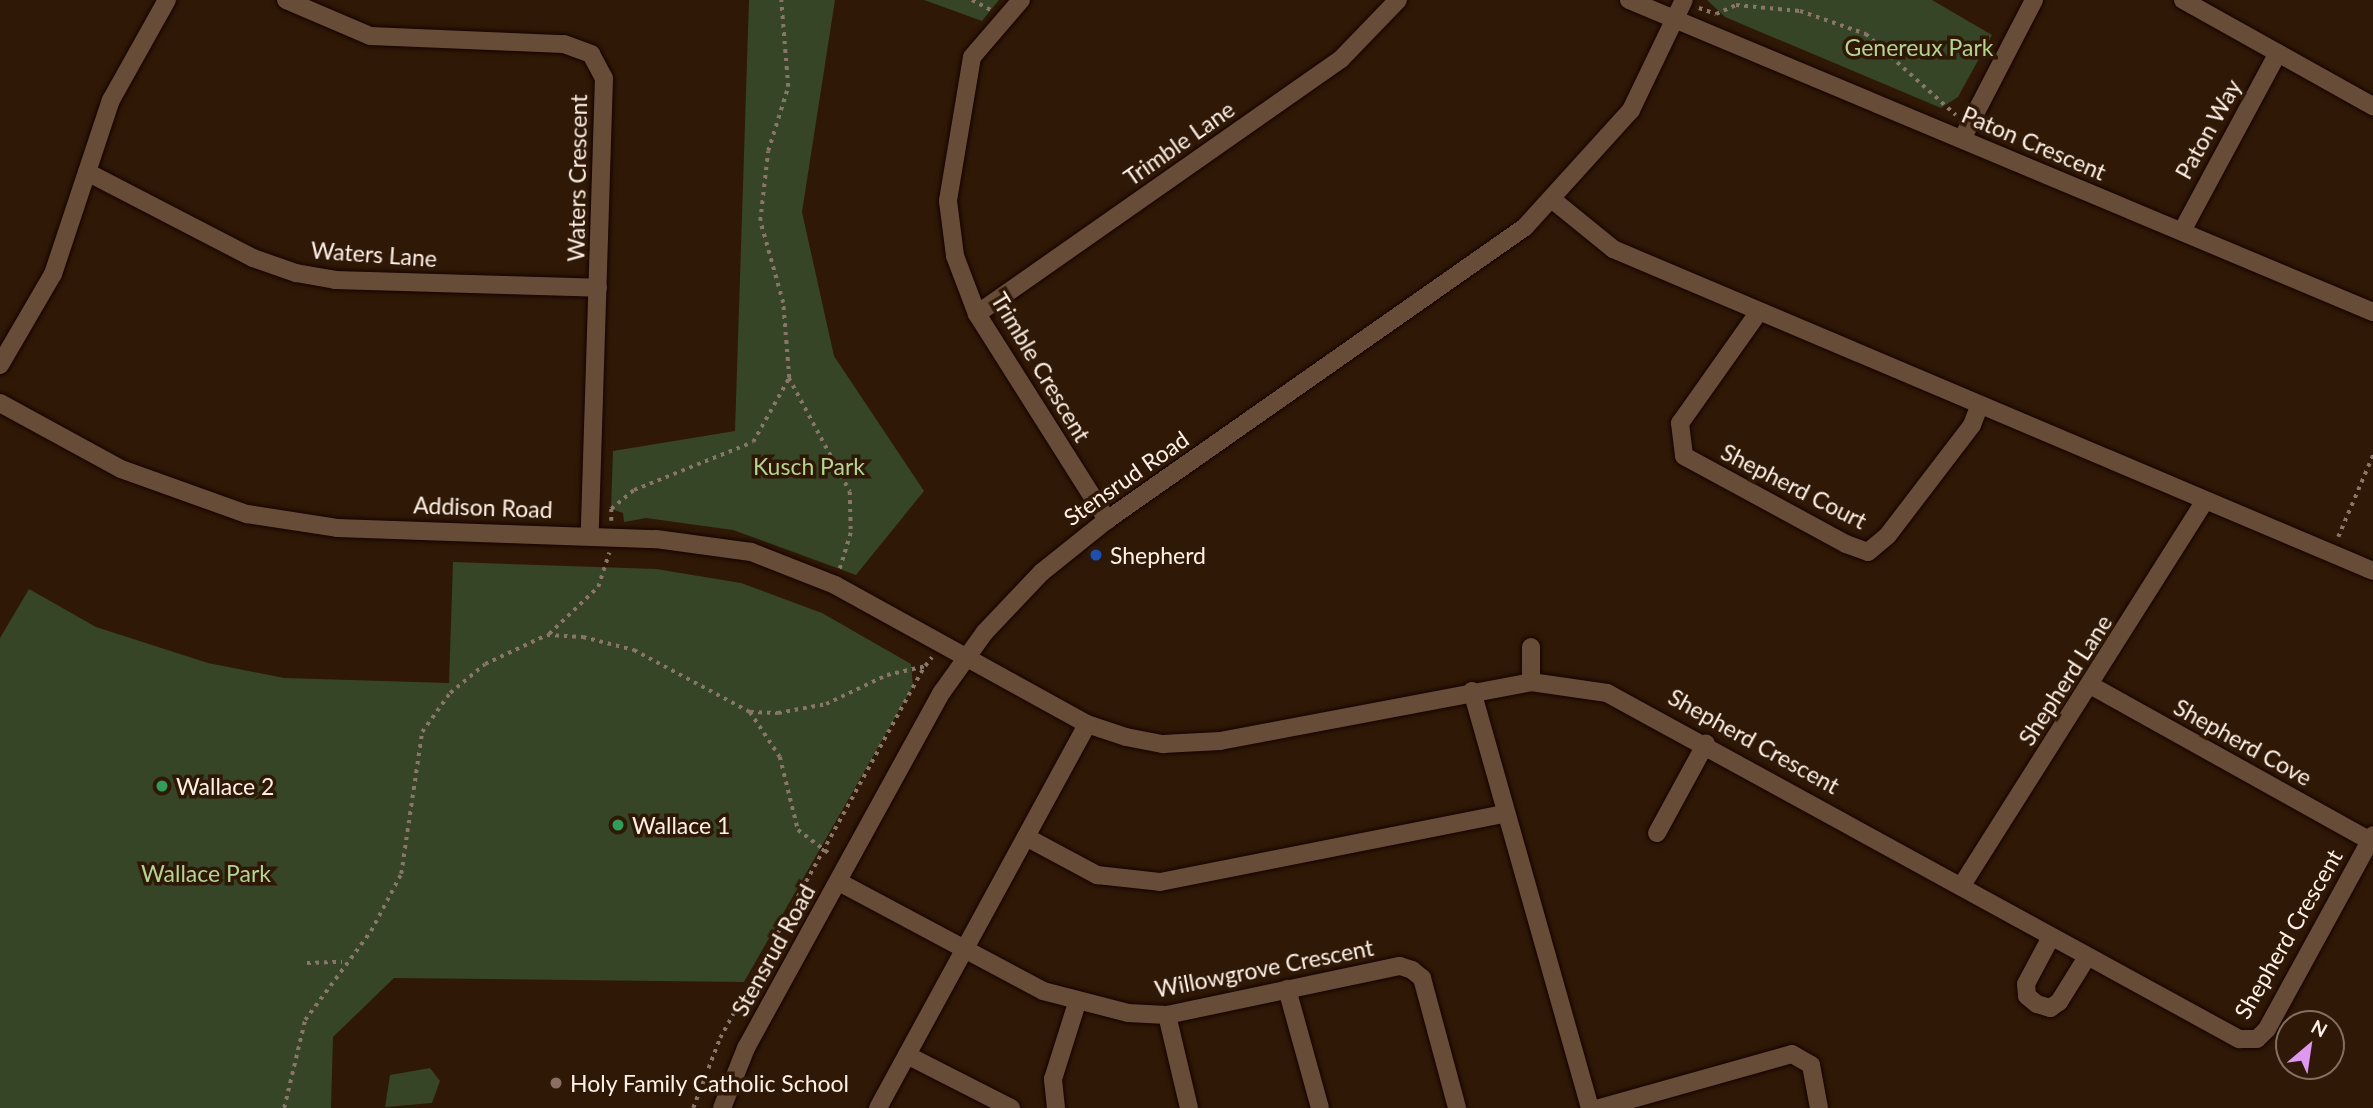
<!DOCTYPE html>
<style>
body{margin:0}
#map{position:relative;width:2373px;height:1108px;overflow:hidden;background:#2f1805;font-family:Lato,sans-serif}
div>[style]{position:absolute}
.green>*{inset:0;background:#364525}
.path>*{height:3.5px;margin-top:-1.75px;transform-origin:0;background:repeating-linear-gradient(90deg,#897668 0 3.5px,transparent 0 8.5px)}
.roads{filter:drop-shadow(0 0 2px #160300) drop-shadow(0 0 2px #160300)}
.minor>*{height:18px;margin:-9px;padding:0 9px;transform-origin:9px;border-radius:9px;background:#674c38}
.dots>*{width:19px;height:19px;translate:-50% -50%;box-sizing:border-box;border:4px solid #2f1805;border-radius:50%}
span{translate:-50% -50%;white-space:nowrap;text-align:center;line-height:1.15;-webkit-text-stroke:7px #2f1805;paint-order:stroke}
.park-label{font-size:23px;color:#b3d58e}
.street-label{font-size:23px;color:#fef1e8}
.poi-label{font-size:23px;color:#fef1e8}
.left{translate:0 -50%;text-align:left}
.north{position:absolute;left:2275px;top:1010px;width:70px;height:70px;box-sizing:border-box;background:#2f1805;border:2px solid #826f60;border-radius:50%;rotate:29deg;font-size:19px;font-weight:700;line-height:28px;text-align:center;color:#fef1e8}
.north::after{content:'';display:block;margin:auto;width:24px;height:32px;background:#de98f3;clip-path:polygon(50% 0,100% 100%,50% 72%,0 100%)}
</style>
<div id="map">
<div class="green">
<i style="clip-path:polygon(749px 0,835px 0,802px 212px,834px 356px,924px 491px,856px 575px,733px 530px,646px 518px,624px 522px,623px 513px,611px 509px,613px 451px,735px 431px)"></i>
<i style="clip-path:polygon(924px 0,999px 0,982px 21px)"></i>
<i style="clip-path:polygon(1707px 0,1932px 0,1992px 35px,1958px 97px,1941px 108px,1725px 17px)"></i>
<i style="clip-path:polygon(453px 562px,656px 569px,741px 583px,822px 613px,911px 664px,913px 686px,744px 982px,394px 978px,333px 1037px,331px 1108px,0 1108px,0 638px,29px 589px,96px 627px,208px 663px,284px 678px,449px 683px)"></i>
<i style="clip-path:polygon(430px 1068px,440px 1081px,432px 1103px,385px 1107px,390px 1075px)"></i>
</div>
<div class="path">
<i style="left:972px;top:0;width:21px;rotate:28deg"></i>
<i style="left:1699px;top:8px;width:18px;rotate:19deg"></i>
<i style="left:1716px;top:14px;width:22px;rotate:-24deg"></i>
<i style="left:1736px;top:5px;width:64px;rotate:5.4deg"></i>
<i style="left:1800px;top:11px;width:70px;rotate:19.2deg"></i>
<i style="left:1866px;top:34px;width:121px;rotate:42deg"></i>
<i style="left:789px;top:378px;width:129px;rotate:61.8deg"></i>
<i style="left:850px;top:492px;width:41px;rotate:88.6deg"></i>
<i style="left:851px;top:533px;width:39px;rotate:107deg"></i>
<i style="left:611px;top:521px;width:12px;rotate:-90deg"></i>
<i style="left:611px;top:509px;width:30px;rotate:-40deg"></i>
<i style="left:634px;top:490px;width:128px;rotate:-22deg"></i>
<i style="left:753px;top:442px;width:73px;rotate:-60.6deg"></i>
<i style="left:789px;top:378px;width:75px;rotate:-94.6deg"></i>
<i style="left:783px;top:303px;width:85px;rotate:-105.7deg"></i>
<i style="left:760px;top:221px;width:70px;rotate:-83.5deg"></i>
<i style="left:768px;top:151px;width:67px;rotate:-72.6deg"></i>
<i style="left:788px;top:87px;width:87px;rotate:-94.6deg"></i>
<i style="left:2338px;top:537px;width:89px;rotate:-66.9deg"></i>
<i style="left:549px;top:634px;width:68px;rotate:-43.8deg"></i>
<i style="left:598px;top:587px;width:36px;rotate:-72deg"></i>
<i style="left:750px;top:712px;width:54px;rotate:56.3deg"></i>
<i style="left:780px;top:757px;width:75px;rotate:76.1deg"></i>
<i style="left:798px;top:830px;width:41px;rotate:37.1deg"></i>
<i style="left:307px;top:963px;width:35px;rotate:-2deg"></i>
<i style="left:284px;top:1108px;width:90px;rotate:-76.6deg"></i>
<i style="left:305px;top:1020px;width:111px;rotate:-53.4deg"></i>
<i style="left:371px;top:931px;width:64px;rotate:-62.2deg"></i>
<i style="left:401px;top:874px;width:144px;rotate:-81.6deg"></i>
<i style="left:422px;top:732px;width:48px;rotate:-54.3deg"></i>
<i style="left:450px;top:693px;width:45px;rotate:-39.6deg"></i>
<i style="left:485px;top:664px;width:68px;rotate:-25.1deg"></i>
<i style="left:547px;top:635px;width:36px;rotate:3deg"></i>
<i style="left:583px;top:637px;width:53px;rotate:14.3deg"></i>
<i style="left:634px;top:650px;width:132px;rotate:28.1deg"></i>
<i style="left:750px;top:712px;width:28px;rotate:2deg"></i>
<i style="left:778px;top:713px;width:49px;rotate:-10.6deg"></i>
<i style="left:826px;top:704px;width:68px;rotate:-25.4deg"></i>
<i style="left:887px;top:675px;width:39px;rotate:-13deg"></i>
<i style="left:925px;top:666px;width:11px;rotate:-52deg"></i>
<i style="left:693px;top:1108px;width:75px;rotate:-68.9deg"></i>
<i style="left:720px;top:1038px;width:423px;rotate:-61.2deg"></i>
</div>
<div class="roads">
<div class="minor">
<i style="left:286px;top:0;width:91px;rotate:23.2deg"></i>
<i style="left:370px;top:36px;width:194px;rotate:2.4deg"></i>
<i style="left:564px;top:44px;width:29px;rotate:20deg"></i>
<i style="left:591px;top:54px;width:27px;rotate:62deg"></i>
<i style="left:604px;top:78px;width:458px;rotate:91.8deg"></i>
<i style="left:1021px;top:0;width:75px;rotate:130.7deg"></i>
<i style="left:972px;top:57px;width:146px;rotate:99.5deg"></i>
<i style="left:948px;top:201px;width:55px;rotate:82.7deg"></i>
<i style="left:955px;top:256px;width:62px;rotate:69.2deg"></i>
<i style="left:977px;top:314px;width:244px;rotate:57.7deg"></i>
<i style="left:1629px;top:0;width:807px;rotate:22.75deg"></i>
<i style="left:2183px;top:0;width:218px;rotate:29.2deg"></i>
<i style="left:1962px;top:139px;width:157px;rotate:-62.6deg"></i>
<i style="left:87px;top:172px;width:187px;rotate:27.4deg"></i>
<i style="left:253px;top:258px;width:46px;rotate:19.2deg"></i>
<i style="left:296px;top:273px;width:40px;rotate:10deg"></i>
<i style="left:335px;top:280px;width:263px;rotate:1.7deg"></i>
<i style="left:1554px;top:201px;width:76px;rotate:39.1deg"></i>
<i style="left:1613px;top:249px;width:825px;rotate:22.96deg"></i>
<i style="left:2182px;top:231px;width:202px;rotate:-61.7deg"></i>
<i style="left:1758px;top:313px;width:135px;rotate:125.3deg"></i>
<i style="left:1680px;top:423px;width:33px;rotate:83deg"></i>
<i style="left:1684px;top:456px;width:184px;rotate:28.5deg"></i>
<i style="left:1846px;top:544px;width:23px;rotate:20deg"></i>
<i style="left:1868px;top:552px;width:26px;rotate:-40deg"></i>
<i style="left:1888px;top:535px;width:138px;rotate:-52.6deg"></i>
<i style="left:1972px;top:425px;width:19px;rotate:-69deg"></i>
<i style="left:977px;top:314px;width:444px;rotate:-35deg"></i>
<i style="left:1341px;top:59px;width:82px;rotate:-46deg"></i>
<i style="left:0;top:365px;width:105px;rotate:-59.8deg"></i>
<i style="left:53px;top:274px;width:183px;rotate:-71.6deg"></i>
<i style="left:111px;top:100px;width:115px;rotate:-60.8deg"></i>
<i style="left:0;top:403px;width:138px;rotate:28.6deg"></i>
<i style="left:121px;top:469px;width:134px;rotate:19.7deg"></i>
<i style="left:247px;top:514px;width:91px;rotate:8.8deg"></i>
<i style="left:337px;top:528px;width:319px;rotate:2deg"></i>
<i style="left:656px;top:539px;width:96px;rotate:7.8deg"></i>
<i style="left:751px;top:552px;width:90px;rotate:21.4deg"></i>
<i style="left:835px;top:585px;width:288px;rotate:28.9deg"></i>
<i style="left:1087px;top:724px;width:41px;rotate:18.4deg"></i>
<i style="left:1126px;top:737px;width:38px;rotate:11deg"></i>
<i style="left:1163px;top:744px;width:57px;rotate:-3deg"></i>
<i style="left:1220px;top:741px;width:317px;rotate:-10.7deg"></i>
<i style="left:1531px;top:682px;width:77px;rotate:8.2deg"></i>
<i style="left:1607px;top:693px;width:721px;rotate:28.7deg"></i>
<i style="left:2239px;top:1039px;width:18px"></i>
<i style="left:2257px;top:1039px;width:14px;rotate:-45deg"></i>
<i style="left:2267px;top:1029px;width:221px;rotate:-61.3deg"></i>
<i style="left:1531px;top:682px;width:35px;rotate:-90deg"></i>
<i style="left:2092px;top:686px;width:318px;rotate:29.1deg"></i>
<i style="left:1472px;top:691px;width:433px;rotate:74.2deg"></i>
<i style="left:1657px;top:833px;width:102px;rotate:-61.4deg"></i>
<i style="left:1026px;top:837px;width:81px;rotate:28.2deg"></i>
<i style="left:1097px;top:875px;width:63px;rotate:6.3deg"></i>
<i style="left:1160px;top:882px;width:350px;rotate:-11.2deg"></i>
<i style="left:839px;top:882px;width:231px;rotate:28.1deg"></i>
<i style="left:1043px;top:991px;width:88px;rotate:14.5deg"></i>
<i style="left:1128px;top:1013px;width:39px;rotate:3deg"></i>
<i style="left:1167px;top:1015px;width:238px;rotate:-11.9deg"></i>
<i style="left:1400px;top:966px;width:13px;rotate:18deg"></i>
<i style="left:1412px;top:970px;width:13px;rotate:39deg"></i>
<i style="left:1422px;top:978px;width:135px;rotate:74.9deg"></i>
<i style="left:1962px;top:885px;width:454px;rotate:-57.7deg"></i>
<i style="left:2051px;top:937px;width:53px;rotate:118deg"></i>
<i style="left:2026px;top:984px;width:12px;rotate:85deg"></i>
<i style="left:2027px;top:996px;width:13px;rotate:39deg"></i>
<i style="left:2037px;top:1004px;width:14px;rotate:17deg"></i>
<i style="left:2050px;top:1008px;width:11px;rotate:-34deg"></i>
<i style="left:2059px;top:1002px;width:53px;rotate:-58.1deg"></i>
<i style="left:1287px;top:989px;width:123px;rotate:74.5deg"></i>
<i style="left:1167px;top:1015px;width:96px;rotate:76.7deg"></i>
<i style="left:907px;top:1055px;width:117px;rotate:27deg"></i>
<i style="left:722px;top:1108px;width:65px;rotate:-68.2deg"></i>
<i style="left:746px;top:1048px;width:406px;rotate:-61.2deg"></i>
<i style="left:942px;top:692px;width:74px;rotate:-54.4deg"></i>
<i style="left:985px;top:632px;width:83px;rotate:-46.5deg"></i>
<i style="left:1042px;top:572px;width:83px;rotate:-38.7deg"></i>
<i style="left:1107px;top:520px;width:510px;rotate:-35.03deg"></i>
<i style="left:1525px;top:227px;width:158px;rotate:-47.8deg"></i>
<i style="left:1631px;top:110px;width:122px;rotate:-64.3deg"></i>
<i style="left:878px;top:1108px;width:437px;rotate:-61.4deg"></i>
<i style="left:1056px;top:1108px;width:29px;rotate:-96deg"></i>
<i style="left:1053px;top:1079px;width:80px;rotate:-72.5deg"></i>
<i style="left:1600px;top:1108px;width:199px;rotate:-15.7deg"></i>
<i style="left:1792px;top:1054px;width:22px;rotate:30deg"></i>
<i style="left:1811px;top:1065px;width:44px;rotate:79.5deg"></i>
</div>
</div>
<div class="dots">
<i style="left:1096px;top:555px;background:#1a4fb4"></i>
<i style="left:162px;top:786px;background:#2e9e5b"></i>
<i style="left:618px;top:825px;background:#2e9e5b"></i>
<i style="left:556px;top:1083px;background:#8d6e63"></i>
</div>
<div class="park-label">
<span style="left:1919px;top:47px">Genereux Park</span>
<span style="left:809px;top:466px">Kusch Park</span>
<span style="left:206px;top:873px">Wallace Park</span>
</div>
<div class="street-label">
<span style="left:2208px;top:129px;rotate:-61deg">Paton Way</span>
<span style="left:1179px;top:143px;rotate:-35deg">Trimble Lane</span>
<span style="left:2034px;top:143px;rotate:23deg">Paton Crescent</span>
<span style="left:577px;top:178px;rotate:-89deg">Waters Crescent</span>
<span style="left:374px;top:254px;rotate:4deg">Waters Lane</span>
<span style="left:1041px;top:367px;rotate:59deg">Trimble Crescent</span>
<span style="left:1126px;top:478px;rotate:-35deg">Stensrud Road</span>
<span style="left:1794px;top:486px;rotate:27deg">Shepherd Court</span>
<span style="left:483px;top:507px;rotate:2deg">Addison Road</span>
<span style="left:2065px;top:680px;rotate:-57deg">Shepherd Lane</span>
<span style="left:1754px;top:741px;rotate:29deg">Shepherd Crescent</span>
<span style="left:2243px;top:742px;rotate:29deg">Shepherd Cove</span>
<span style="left:2288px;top:934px;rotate:-60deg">Shepherd Crescent</span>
<span style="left:773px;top:950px;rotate:-61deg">Stensrud Road</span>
<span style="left:1264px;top:968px;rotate:-11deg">Willowgrove Crescent</span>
</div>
<div class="poi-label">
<span class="left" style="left:1110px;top:555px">Shepherd</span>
<span class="left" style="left:176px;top:786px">Wallace 2</span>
<span class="left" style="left:632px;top:825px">Wallace 1</span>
<span class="left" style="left:570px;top:1083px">Holy Family Catholic School</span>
</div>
<div class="north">N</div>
</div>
